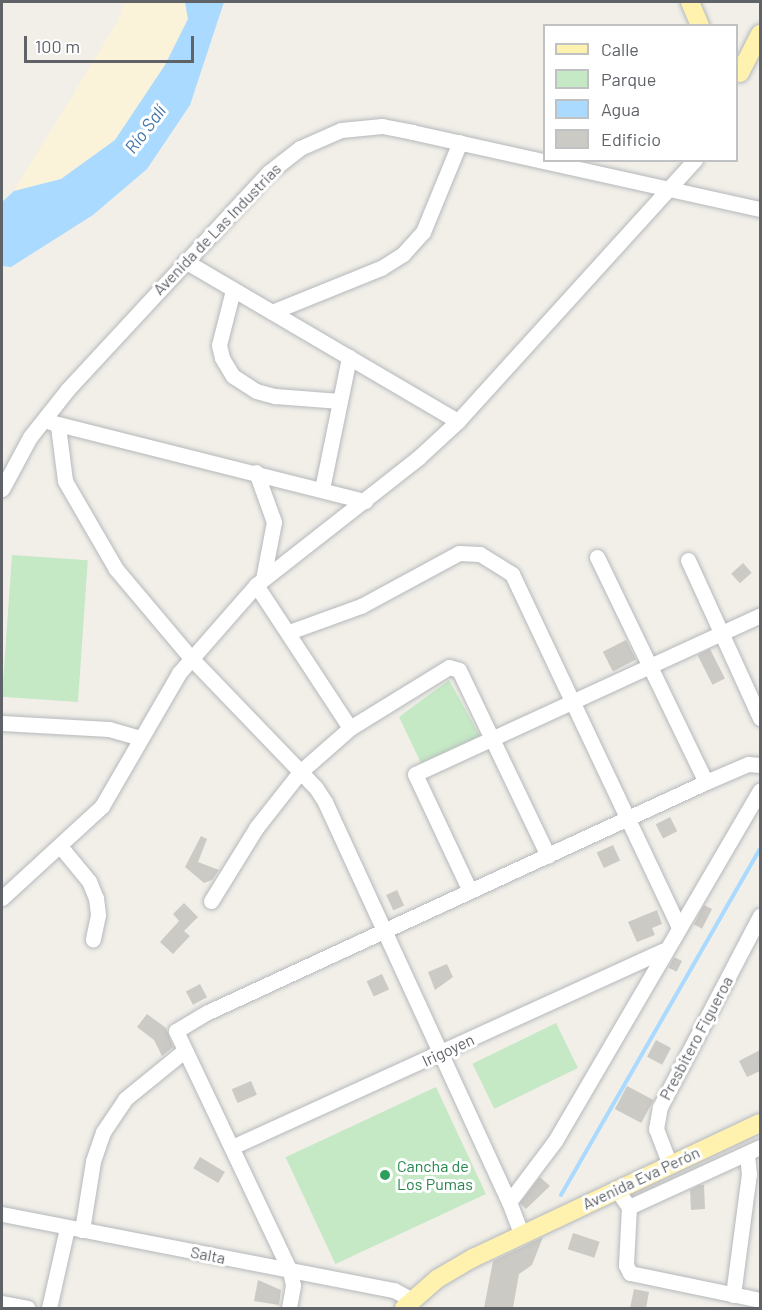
<!DOCTYPE html>
<meta charset="utf-8">
<style>
body{margin:0}
#map{position:relative;width:762px;height:1310px;overflow:hidden;background:#f1efe8;font-family:Barlow,sans-serif}
div>[style]{position:absolute}
.green>*{inset:0;background:#c5e8c5;transform-origin:0 0}
.sand>*{inset:0;background:#fbf3d9}
.water>*{inset:0;background:#aadaff}
.stream>*{height:4px;margin:-2px;padding:0 2px;transform-origin:2px;border-radius:2px;background:#aadaff}
.building>*{inset:0;background:#cccac5;transform-origin:0 0}
.roads{filter:drop-shadow(0 0 2px #b5b8bc) drop-shadow(0 0 2px #b5b8bc)}
.minor>*{height:15px;margin:-7.5px;padding:0 7.5px;transform-origin:7.5px;border-radius:7.5px;background:#fff}
.major>*{height:18px;margin:-9px;padding:0 9px;transform-origin:9px;border-radius:9px;background:#fff2af}
.dots>*{width:16px;height:16px;translate:-50% -50%;box-sizing:border-box;border:3px solid #fff;border-radius:50%}
span{translate:-50% -50%;white-space:nowrap;text-align:center;line-height:1.15;-webkit-text-stroke:6px #fff;paint-order:stroke}
.street-label{font-size:16px;color:#5f6368}
.leisure-label{font-size:16px;color:#27864d}
.left{translate:0 -50%;text-align:left}
.water-label{font-size:18px;color:#4174aa;font-style:italic}
.frame{position:absolute;inset:0;border:3px solid #5f6368;pointer-events:none}
.legend{position:absolute;left:543px;top:24px;width:195px;height:138px;box-sizing:border-box;background:#fff;border:2px solid #bfc1c3;margin:0;padding:8px 10px;list-style:none;font-size:18px;color:#5f6368}
.legend li{display:flex;align-items:center;gap:12px;height:30px}
.legend b{width:30px;border:2px solid #bfc1c3}
.scale{position:absolute;left:24px;top:36px;width:170px;height:27px;box-sizing:border-box;border:3px solid #5f6368;border-top:0;padding-left:8px;font-size:18px;line-height:21px;white-space:nowrap;color:#5f6368;-webkit-text-stroke:4px #fff;paint-order:stroke}
</style>
<div id="map">
<div class="green">
<i style="left:12px;top:555px;width:76px;height:142px;rotate:4deg"></i>
<i style="clip-path:polygon(449px 680px,480px 736px,421px 763px,399px 717px)"></i>
<i style="left:556px;top:1023px;width:50px;height:93px;rotate:64deg"></i>
<i style="left:436px;top:1087px;width:118px;height:166px;rotate:65deg"></i>
</div>
<div class="sand">
<i style="clip-path:polygon(124px 2px,185px 2px,188px 19px,165px 65px,115px 140px,61px 179px,14px 191px,118px 21px)"></i>
</div>
<div class="water">
<i style="clip-path:polygon(185px 2px,224px 2px,190px 105px,147px 169px,93px 215px,11px 267px,2px 266px,2px 202px,14px 191px,61px 179px,115px 140px,165px 65px,188px 19px)"></i>
</div>
<div class="stream">
<i style="left:561px;top:1195px;width:399px;rotate:-60.1deg"></i>
</div>
<div class="building">
<i style="left:743px;top:563px;width:13px;height:16px;rotate:48deg"></i>
<i style="left:626px;top:640px;width:22px;height:26px;rotate:63deg"></i>
<i style="left:710px;top:649px;width:33px;height:14px;rotate:63deg"></i>
<i style="left:670px;top:817px;width:16px;height:16px;rotate:63deg"></i>
<i style="clip-path:polygon(201px 836px,207px 839px,198px 862px,219px 870px,212px 880px,204px 883px,185px 867px)"></i>
<i style="left:613px;top:845px;width:17px;height:18px;rotate:65deg"></i>
<i style="left:397px;top:890px;width:17px;height:12px;rotate:65deg"></i>
<i style="clip-path:polygon(184px 903px,198px 917px,184px 931px,190px 936px,173px 954px,160px 942px,179px 921px,173px 914px)"></i>
<i style="left:704px;top:905px;width:9px;height:22px;rotate:27deg"></i>
<i style="clip-path:polygon(657px 910px,662px 924px,652px 928px,655px 935px,637px 942px,628px 922px)"></i>
<i style="left:674px;top:957px;width:9px;height:12px;rotate:27deg"></i>
<i style="clip-path:polygon(447px 964px,453px 977px,435px 990px,428px 972px)"></i>
<i style="left:382px;top:974px;width:17px;height:17px;rotate:65deg"></i>
<i style="left:200px;top:984px;width:15px;height:16px;rotate:62deg"></i>
<i style="clip-path:polygon(147px 1014px,166px 1028px,173px 1047px,162px 1056px,154px 1040px,137px 1027px)"></i>
<i style="left:656px;top:1040px;width:17px;height:19px;rotate:28deg"></i>
<i style="clip-path:polygon(760px 1050px,760px 1071px,747px 1077px,739px 1061px)"></i>
<i style="left:251px;top:1081px;width:15px;height:21px;rotate:67deg"></i>
<i style="left:627px;top:1086px;width:30px;height:26px;rotate:28deg"></i>
<i style="left:200px;top:1157px;width:29px;height:13px;rotate:31deg"></i>
<i style="clip-path:polygon(540px 1177px,550px 1186px,526px 1209px,520px 1203px)"></i>
<i style="clip-path:polygon(700px 1185px,704px 1185px,705px 1209px,691px 1210px,690px 1190px)"></i>
<i style="left:573px;top:1233px;width:28px;height:17px;rotate:18deg"></i>
<i style="clip-path:polygon(543px 1237px,532px 1265px,519px 1274px,513px 1308px,484px 1308px,493px 1261px)"></i>
<i style="clip-path:polygon(258px 1280px,281px 1290px,279px 1305px,254px 1301px)"></i>
<i style="clip-path:polygon(634px 1289px,649px 1292px,646px 1308px,630px 1308px)"></i>
</div>
<div class="roads">
<div class="minor">
<i style="left:185px;top:261px;width:316px;rotate:30.4deg"></i>
<i style="left:233px;top:290px;width:57px;rotate:104.3deg"></i>
<i style="left:219px;top:345px;width:13px;rotate:77deg"></i>
<i style="left:222px;top:358px;width:21px;rotate:59deg"></i>
<i style="left:233px;top:376px;width:27px;rotate:33deg"></i>
<i style="left:256px;top:391px;width:20px;rotate:15deg"></i>
<i style="left:275px;top:396px;width:65px;rotate:4.4deg"></i>
<i style="left:272px;top:312px;width:118px;rotate:-22deg"></i>
<i style="left:381px;top:268px;width:26px;rotate:-32deg"></i>
<i style="left:403px;top:254px;width:30px;rotate:-48deg"></i>
<i style="left:423px;top:232px;width:97px;rotate:-67.7deg"></i>
<i style="left:50px;top:422px;width:325px;rotate:14.1deg"></i>
<i style="left:58px;top:426px;width:55px;rotate:82.7deg"></i>
<i style="left:65px;top:481px;width:102px;rotate:59.9deg"></i>
<i style="left:116px;top:569px;width:116px;rotate:49.9deg"></i>
<i style="left:191px;top:658px;width:180px;rotate:46.1deg"></i>
<i style="left:316px;top:788px;width:17px;rotate:57deg"></i>
<i style="left:325px;top:802px;width:440px;rotate:65.3deg"></i>
<i style="left:256px;top:472px;width:53px;rotate:70.2deg"></i>
<i style="left:274px;top:522px;width:58px;rotate:100.9deg"></i>
<i style="left:2px;top:489px;width:59px;rotate:-61.7deg"></i>
<i style="left:30px;top:437px;width:61px;rotate:-51.6deg"></i>
<i style="left:68px;top:389px;width:294px;rotate:-47.2deg"></i>
<i style="left:268px;top:173px;width:41px;rotate:-38deg"></i>
<i style="left:300px;top:148px;width:45px;rotate:-23.7deg"></i>
<i style="left:341px;top:130px;width:41px;rotate:-5.6deg"></i>
<i style="left:382px;top:126px;width:31px;rotate:11deg"></i>
<i style="left:412px;top:132px;width:356px;rotate:12.5deg"></i>
<i style="left:322px;top:489px;width:135px;rotate:-78.4deg"></i>
<i style="left:597px;top:557px;width:250px;rotate:64.2deg"></i>
<i style="left:688px;top:560px;width:174px;rotate:65.5deg"></i>
<i style="left:289px;top:632px;width:77px;rotate:-19.9deg"></i>
<i style="left:361px;top:606px;width:111px;rotate:-28.4deg"></i>
<i style="left:459px;top:553px;width:21px;rotate:3deg"></i>
<i style="left:480px;top:554px;width:38px;rotate:32deg"></i>
<i style="left:512px;top:574px;width:391px;rotate:64.7deg"></i>
<i style="left:2px;top:723px;width:107px;rotate:3.2deg"></i>
<i style="left:109px;top:729px;width:33px;rotate:16deg"></i>
<i style="left:350px;top:728px;width:171px;rotate:-123.3deg"></i>
<i style="left:256px;top:585px;width:206px;rotate:-38.1deg"></i>
<i style="left:418px;top:458px;width:54px;rotate:-42.8deg"></i>
<i style="left:458px;top:421px;width:353px;rotate:-47.8deg"></i>
<i style="left:60px;top:846px;width:45px;rotate:50.4deg"></i>
<i style="left:89px;top:881px;width:18px;rotate:68deg"></i>
<i style="left:96px;top:898px;width:17px;rotate:83deg"></i>
<i style="left:98px;top:915px;width:25px;rotate:102deg"></i>
<i style="left:470px;top:891px;width:129px;rotate:-115.2deg"></i>
<i style="left:415px;top:774px;width:380px;rotate:-24.7deg"></i>
<i style="left:2px;top:898px;width:136px;rotate:-42.6deg"></i>
<i style="left:102px;top:806px;width:154px;rotate:-59.9deg"></i>
<i style="left:179px;top:673px;width:117px;rotate:-48.8deg"></i>
<i style="left:211px;top:901px;width:86px;rotate:-58.3deg"></i>
<i style="left:256px;top:828px;width:71px;rotate:-51.8deg"></i>
<i style="left:300px;top:772px;width:67px;rotate:-41.3deg"></i>
<i style="left:350px;top:728px;width:116px;rotate:-31.6deg"></i>
<i style="left:449px;top:667px;width:10px;rotate:17deg"></i>
<i style="left:459px;top:670px;width:206px;rotate:64.4deg"></i>
<i style="left:232px;top:1147px;width:473px;rotate:-24.5deg"></i>
<i style="left:670px;top:1165px;width:39px;rotate:-111deg"></i>
<i style="left:656px;top:1129px;width:22px;rotate:-80deg"></i>
<i style="left:660px;top:1107px;width:216px;rotate:-62.4deg"></i>
<i style="left:617px;top:1190px;width:21px;rotate:55deg"></i>
<i style="left:629px;top:1207px;width:58px;rotate:93deg"></i>
<i style="left:626px;top:1265px;width:9px;rotate:63deg"></i>
<i style="left:630px;top:1273px;width:133px;rotate:11.7deg"></i>
<i style="left:629px;top:1207px;width:144px;rotate:-24.6deg"></i>
<i style="left:2px;top:1214px;width:399px;rotate:11deg"></i>
<i style="left:394px;top:1290px;width:21px;rotate:29deg"></i>
<i style="left:82px;top:1230px;width:70px;rotate:-80.9deg"></i>
<i style="left:93px;top:1161px;width:31px;rotate:-71deg"></i>
<i style="left:103px;top:1132px;width:40px;rotate:-56deg"></i>
<i style="left:125px;top:1099px;width:77px;rotate:-39.2deg"></i>
<i style="left:521px;top:1233px;width:33px;rotate:-111deg"></i>
<i style="left:509px;top:1202px;width:76px;rotate:-53deg"></i>
<i style="left:555px;top:1141px;width:406px;rotate:-59.7deg"></i>
<i style="left:733px;top:1295px;width:122px;rotate:-82.5deg"></i>
<i style="left:749px;top:1174px;width:20px;rotate:-96deg"></i>
<i style="left:2px;top:1303px;width:26px;rotate:11deg"></i>
<i style="left:49px;top:1308px;width:82px;rotate:-77.3deg"></i>
<i style="left:289px;top:1308px;width:23px;rotate:-80deg"></i>
<i style="left:293px;top:1285px;width:14px;rotate:-102deg"></i>
<i style="left:290px;top:1271px;width:266px;rotate:-115.4deg"></i>
<i style="left:176px;top:1031px;width:37px;rotate:-31deg"></i>
<i style="left:208px;top:1012px;width:549px;rotate:-24.79deg"></i>
<i style="left:706px;top:782px;width:46px;rotate:-23.2deg"></i>
<i style="left:748px;top:764px;width:12px;rotate:5deg"></i>
</div>
<div class="major">
<i style="left:690px;top:2px;width:26px;rotate:67deg"></i>
<i style="left:740px;top:73px;width:44px;rotate:-62.9deg"></i>
<i style="left:404px;top:1308px;width:44px;rotate:-41.3deg"></i>
<i style="left:437px;top:1279px;width:42px;rotate:-30.3deg"></i>
<i style="left:473px;top:1258px;width:317px;rotate:-25.2deg"></i>
</div>
</div>
<div class="dots">
<i style="left:385px;top:1175px;background:#2e9e5b"></i>
</div>
<div class="street-label">
<span style="left:217px;top:229px;rotate:-46deg">Avenida de Las Industrias</span>
<span style="left:696px;top:1038px;rotate:-62deg">Presbitero Figueroa</span>
<span style="left:448px;top:1050px;rotate:-25deg">Irigoyen</span>
<span style="left:641px;top:1178px;rotate:-25deg">Avenida Eva Perón</span>
<span style="left:208px;top:1255px;rotate:11deg">Salta</span>
</div>
<div class="leisure-label">
<span class="left" style="left:397px;top:1175px">Cancha de<br>Los Pumas</span>
</div>
<div class="water-label">
<span style="left:145px;top:129px;rotate:-53deg">Río Salí</span>
</div>
<div class="frame"></div>
<ul class="legend">
<li><b style="height:8px;background:#fff2af"></b>Calle</li>
<li><b style="height:16px;background:#c5e8c5"></b>Parque</li>
<li><b style="height:16px;background:#aadaff"></b>Agua</li>
<li><b style="height:16px;background:#cccac5"></b>Edificio</li>
</ul>
<div class="scale">100 m</div>
</div>
